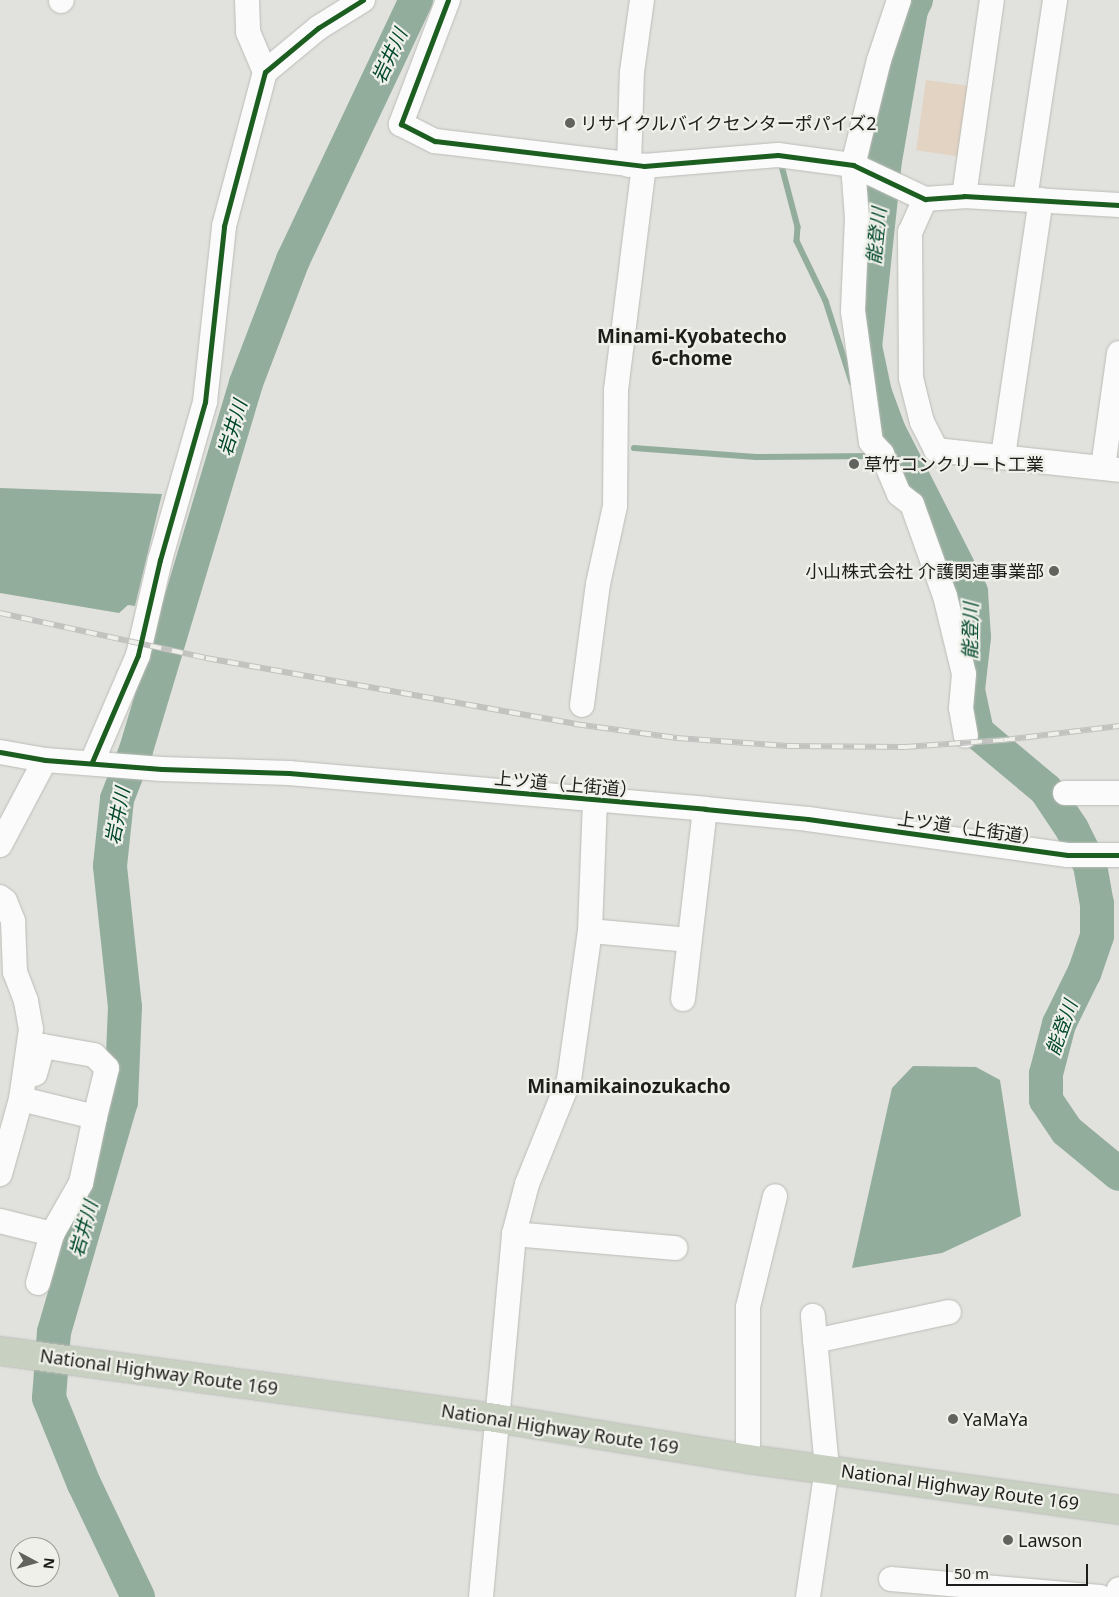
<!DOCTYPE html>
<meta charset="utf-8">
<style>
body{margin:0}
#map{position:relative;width:1119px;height:1597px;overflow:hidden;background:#e1e2dd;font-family:"Noto Sans","Noto Sans JP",sans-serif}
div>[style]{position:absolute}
.green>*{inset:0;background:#e2d3c3;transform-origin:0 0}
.water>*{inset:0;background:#93ad9c}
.stream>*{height:5.5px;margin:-2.75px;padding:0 2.75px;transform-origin:2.75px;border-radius:2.75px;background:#93ad9c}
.river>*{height:34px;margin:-17px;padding:0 17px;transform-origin:17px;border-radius:17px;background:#93ad9c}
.roads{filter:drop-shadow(0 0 1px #bbbcb8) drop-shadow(0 0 1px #bbbcb8)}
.minor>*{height:24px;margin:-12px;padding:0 12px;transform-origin:12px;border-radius:12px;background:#fafbfa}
.highway>*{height:28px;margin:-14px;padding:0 14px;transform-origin:14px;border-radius:14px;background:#c8d0c1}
.rail>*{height:5.5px;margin-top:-2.75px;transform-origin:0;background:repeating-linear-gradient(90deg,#eff0e9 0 11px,#c2c2c0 0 22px);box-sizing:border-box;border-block:1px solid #c2c2c0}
.cycleway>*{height:5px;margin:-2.5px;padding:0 2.5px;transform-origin:2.5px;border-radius:2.5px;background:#1b5e20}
.dots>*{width:14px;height:14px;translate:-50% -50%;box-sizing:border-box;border:2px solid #eff0e9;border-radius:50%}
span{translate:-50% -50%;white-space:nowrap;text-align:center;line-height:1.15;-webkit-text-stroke:4.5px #eff0e9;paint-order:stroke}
.poi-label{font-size:18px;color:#1d1e1b}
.left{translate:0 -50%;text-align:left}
.right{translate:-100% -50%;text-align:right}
.street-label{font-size:18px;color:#1d1e1b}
.water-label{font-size:19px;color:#00472a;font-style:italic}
.neighbourhood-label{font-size:19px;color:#1d1e1b;font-weight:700}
.north{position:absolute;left:10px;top:1537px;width:50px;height:50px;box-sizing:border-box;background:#eff0e9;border:1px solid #9b9c97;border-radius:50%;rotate:96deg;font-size:14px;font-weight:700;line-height:20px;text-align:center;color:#1d1e1b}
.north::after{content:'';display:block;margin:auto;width:18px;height:22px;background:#62635f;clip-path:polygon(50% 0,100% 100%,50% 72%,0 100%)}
.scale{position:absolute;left:946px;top:1564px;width:142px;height:22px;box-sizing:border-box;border:2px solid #1d1e1b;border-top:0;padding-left:6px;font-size:15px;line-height:18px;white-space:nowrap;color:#1d1e1b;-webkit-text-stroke:4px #eff0e9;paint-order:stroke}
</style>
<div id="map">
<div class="green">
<i style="left:926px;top:80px;width:44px;height:71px;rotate:8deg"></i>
</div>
<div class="water">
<i style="clip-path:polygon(0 488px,162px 494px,135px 606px,128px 605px,119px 613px,0 593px)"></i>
<i style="clip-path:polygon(913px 1066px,976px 1067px,1000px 1080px,1021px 1216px,942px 1253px,852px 1268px,892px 1088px)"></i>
</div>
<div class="stream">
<i style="left:782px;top:166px;width:63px;rotate:75.3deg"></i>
<i style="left:798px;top:227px;width:14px;rotate:94deg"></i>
<i style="left:797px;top:241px;width:67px;rotate:64.2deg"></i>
<i style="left:826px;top:301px;width:85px;rotate:72.2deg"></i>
<i style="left:634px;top:448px;width:122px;rotate:4.2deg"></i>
<i style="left:756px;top:457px;width:116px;rotate:-0.5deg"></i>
</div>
<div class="river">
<i style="left:916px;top:0;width:11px;rotate:117deg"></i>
<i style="left:911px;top:10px;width:152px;rotate:99.8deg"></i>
<i style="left:885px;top:160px;width:187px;rotate:96.1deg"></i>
<i style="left:865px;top:346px;width:48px;rotate:78deg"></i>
<i style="left:875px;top:393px;width:40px;rotate:69.8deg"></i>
<i style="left:889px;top:431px;width:181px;rotate:63deg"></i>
<i style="left:971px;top:592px;width:45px;rotate:86.2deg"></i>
<i style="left:974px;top:637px;width:53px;rotate:96.5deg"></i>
<i style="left:968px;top:690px;width:43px;rotate:77.9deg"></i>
<i style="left:977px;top:732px;width:90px;rotate:40deg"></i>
<i style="left:1046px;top:790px;width:47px;rotate:56.3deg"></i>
<i style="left:1072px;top:829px;width:40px;rotate:63.4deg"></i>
<i style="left:1090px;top:865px;width:39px;rotate:80deg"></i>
<i style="left:1097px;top:903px;width:33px;rotate:90deg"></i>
<i style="left:1097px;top:936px;width:39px;rotate:109deg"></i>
<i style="left:1084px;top:973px;width:57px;rotate:116.1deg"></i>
<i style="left:1059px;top:1024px;width:52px;rotate:104.6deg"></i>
<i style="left:1046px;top:1074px;width:26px;rotate:90deg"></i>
<i style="left:1046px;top:1100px;width:37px;rotate:56deg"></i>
<i style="left:1067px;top:1131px;width:67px;rotate:39.6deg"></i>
<i style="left:138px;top:1597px;width:125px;rotate:-115.5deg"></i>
<i style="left:84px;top:1484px;width:93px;rotate:-112.1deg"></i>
<i style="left:49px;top:1398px;width:66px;rotate:-85.7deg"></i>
<i style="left:54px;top:1332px;width:240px;rotate:-73.8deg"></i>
<i style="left:121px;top:1102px;width:95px;rotate:-87.6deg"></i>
<i style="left:125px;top:1007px;width:142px;rotate:-96.1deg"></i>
<i style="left:110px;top:866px;width:67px;rotate:-84deg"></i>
<i style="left:117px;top:799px;width:53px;rotate:-68.8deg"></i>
<i style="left:136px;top:750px;width:383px;rotate:-73.3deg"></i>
<i style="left:246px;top:383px;width:132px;rotate:-69.1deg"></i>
<i style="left:293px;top:260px;width:288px;rotate:-64.7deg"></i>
</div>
<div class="roads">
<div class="minor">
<i style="left:247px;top:0;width:32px;rotate:88deg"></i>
<i style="left:248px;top:32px;width:43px;rotate:67deg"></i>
<i style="left:448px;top:0;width:133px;rotate:110.8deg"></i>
<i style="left:401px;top:124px;width:38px;rotate:27deg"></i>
<i style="left:435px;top:141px;width:210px;rotate:6.8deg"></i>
<i style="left:644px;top:166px;width:134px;rotate:-4.7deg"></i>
<i style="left:778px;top:155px;width:76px;rotate:7.6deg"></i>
<i style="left:853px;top:165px;width:80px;rotate:25.3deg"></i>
<i style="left:925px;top:199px;width:39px;rotate:-4deg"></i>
<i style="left:964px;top:196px;width:155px;rotate:3.3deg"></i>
<i style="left:899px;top:0;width:63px;rotate:108.4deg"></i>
<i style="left:879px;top:60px;width:108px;rotate:103.9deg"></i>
<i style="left:853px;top:165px;width:53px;rotate:85.7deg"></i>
<i style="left:857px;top:218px;width:93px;rotate:92.5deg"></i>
<i style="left:853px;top:311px;width:132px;rotate:82.2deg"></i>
<i style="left:871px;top:442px;width:16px;rotate:47deg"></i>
<i style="left:882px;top:454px;width:43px;rotate:67deg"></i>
<i style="left:899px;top:494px;width:16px;rotate:38deg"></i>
<i style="left:912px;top:504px;width:98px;rotate:70.3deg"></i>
<i style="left:945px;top:596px;width:80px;rotate:76.3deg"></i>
<i style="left:964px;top:674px;width:34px;rotate:95deg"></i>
<i style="left:961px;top:708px;width:28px;rotate:80deg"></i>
<i style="left:61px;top:1px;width:1px;rotate:-45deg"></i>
<i style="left:629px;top:165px;width:93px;rotate:-88.2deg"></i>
<i style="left:632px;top:72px;width:73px;rotate:-82.1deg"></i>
<i style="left:964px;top:196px;width:198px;rotate:-81.9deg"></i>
<i style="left:925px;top:199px;width:36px;rotate:114deg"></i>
<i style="left:910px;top:232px;width:146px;rotate:89.6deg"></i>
<i style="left:911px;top:378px;width:45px;rotate:76deg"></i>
<i style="left:922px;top:422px;width:31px;rotate:63deg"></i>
<i style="left:936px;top:450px;width:184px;rotate:6.2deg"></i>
<i style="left:1025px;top:199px;width:201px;rotate:-81.4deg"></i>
<i style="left:1003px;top:456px;width:259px;rotate:-81.6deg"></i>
<i style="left:1103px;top:467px;width:115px;rotate:-82deg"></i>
<i style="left:582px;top:705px;width:122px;rotate:-82.5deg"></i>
<i style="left:598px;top:584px;width:80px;rotate:-77.7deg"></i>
<i style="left:615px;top:506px;width:116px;rotate:-89.5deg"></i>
<i style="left:616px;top:390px;width:226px;rotate:-82.9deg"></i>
<i style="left:0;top:752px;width:46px;rotate:10.1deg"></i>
<i style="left:45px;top:760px;width:117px;rotate:4.4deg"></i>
<i style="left:162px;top:769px;width:127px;rotate:1.8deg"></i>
<i style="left:289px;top:773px;width:418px;rotate:4.9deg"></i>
<i style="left:705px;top:809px;width:103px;rotate:5.5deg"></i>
<i style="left:808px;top:819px;width:262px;rotate:7.9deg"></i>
<i style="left:1068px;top:855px;width:51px"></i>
<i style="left:92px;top:762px;width:116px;rotate:-66.7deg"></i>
<i style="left:138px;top:655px;width:98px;rotate:-77deg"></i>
<i style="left:160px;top:560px;width:164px;rotate:-74.1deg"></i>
<i style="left:205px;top:402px;width:177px;rotate:-83.8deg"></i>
<i style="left:224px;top:226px;width:159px;rotate:-75.1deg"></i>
<i style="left:265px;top:72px;width:69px;rotate:-39.7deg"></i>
<i style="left:318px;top:28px;width:53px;rotate:-31.9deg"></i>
<i style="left:1065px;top:793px;width:54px"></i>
<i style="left:0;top:845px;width:96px;rotate:-62.1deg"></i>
<i style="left:0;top:897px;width:6px;rotate:39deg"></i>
<i style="left:5px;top:901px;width:22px;rotate:68deg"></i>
<i style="left:13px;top:921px;width:51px;rotate:87.8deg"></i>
<i style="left:15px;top:972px;width:31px;rotate:69deg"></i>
<i style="left:26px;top:1001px;width:28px;rotate:80deg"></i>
<i style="left:31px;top:1029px;width:71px;rotate:98.1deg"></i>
<i style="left:21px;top:1099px;width:78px;rotate:105.6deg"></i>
<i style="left:590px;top:931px;width:99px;rotate:5.2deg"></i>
<i style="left:683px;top:999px;width:191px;rotate:-83.4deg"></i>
<i style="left:21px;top:1099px;width:76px;rotate:13.7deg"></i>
<i style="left:95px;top:1117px;width:50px;rotate:-76.2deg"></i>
<i style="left:107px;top:1068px;width:18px;rotate:-135deg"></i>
<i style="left:94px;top:1055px;width:52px;rotate:-170deg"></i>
<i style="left:43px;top:1046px;width:29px;rotate:106deg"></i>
<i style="left:0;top:1221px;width:54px;rotate:14deg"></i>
<i style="left:52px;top:1234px;width:59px;rotate:-60.4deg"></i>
<i style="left:81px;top:1183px;width:67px;rotate:-78deg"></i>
<i style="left:514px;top:1234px;width:162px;rotate:5deg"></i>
<i style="left:38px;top:1283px;width:51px;rotate:-74.1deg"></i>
<i style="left:815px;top:1341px;width:137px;rotate:-12.2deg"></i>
<i style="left:748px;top:1459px;width:152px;rotate:-90deg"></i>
<i style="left:748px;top:1307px;width:114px;rotate:-76.3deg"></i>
<i style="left:891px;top:1579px;width:210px;rotate:4.9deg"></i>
<i style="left:481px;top:1597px;width:364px;rotate:-84.8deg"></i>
<i style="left:514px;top:1234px;width:52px;rotate:-75.4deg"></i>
<i style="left:527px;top:1184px;width:112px;rotate:-68deg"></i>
<i style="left:569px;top:1080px;width:150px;rotate:-82deg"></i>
<i style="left:590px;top:931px;width:130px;rotate:-87.8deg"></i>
<i style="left:808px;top:1597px;width:130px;rotate:-81.6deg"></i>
<i style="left:827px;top:1468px;width:153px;rotate:-95.3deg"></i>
<i style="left:1117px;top:1597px;width:8px;rotate:-76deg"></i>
</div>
<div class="highway">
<i style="left:0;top:1351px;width:500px;rotate:7.7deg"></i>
<i style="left:495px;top:1418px;width:256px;rotate:9.2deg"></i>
<i style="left:748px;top:1459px;width:374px;rotate:7.8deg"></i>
</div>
</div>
<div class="rail">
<i style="left:0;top:613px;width:211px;rotate:12.3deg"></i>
<i style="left:206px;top:658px;width:375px;rotate:10.1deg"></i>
<i style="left:575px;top:724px;width:103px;rotate:7.8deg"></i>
<i style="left:677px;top:738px;width:111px;rotate:4.1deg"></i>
<i style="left:788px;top:746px;width:117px;rotate:0.5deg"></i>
<i style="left:905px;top:747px;width:99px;rotate:-4deg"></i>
<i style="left:1004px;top:740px;width:116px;rotate:-6.9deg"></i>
</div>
<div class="cycleway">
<i style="left:448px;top:0;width:133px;rotate:110.8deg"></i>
<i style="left:401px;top:124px;width:38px;rotate:27deg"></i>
<i style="left:435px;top:141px;width:210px;rotate:6.8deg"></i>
<i style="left:644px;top:166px;width:134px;rotate:-4.7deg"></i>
<i style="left:778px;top:155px;width:76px;rotate:7.6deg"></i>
<i style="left:853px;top:165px;width:80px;rotate:25.3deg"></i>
<i style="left:925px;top:199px;width:39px;rotate:-4deg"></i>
<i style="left:964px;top:196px;width:155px;rotate:3.3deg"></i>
<i style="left:0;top:752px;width:46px;rotate:10.1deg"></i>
<i style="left:45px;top:760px;width:117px;rotate:4.4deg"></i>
<i style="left:162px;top:769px;width:127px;rotate:1.8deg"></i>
<i style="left:289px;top:773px;width:418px;rotate:4.9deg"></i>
<i style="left:705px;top:809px;width:103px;rotate:5.5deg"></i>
<i style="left:808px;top:819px;width:262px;rotate:7.9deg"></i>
<i style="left:1068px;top:855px;width:51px"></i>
<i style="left:92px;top:762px;width:116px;rotate:-66.7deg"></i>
<i style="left:138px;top:655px;width:98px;rotate:-77deg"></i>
<i style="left:160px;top:560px;width:164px;rotate:-74.1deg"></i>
<i style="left:205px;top:402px;width:177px;rotate:-83.8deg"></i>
<i style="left:224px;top:226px;width:159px;rotate:-75.1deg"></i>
<i style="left:265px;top:72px;width:69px;rotate:-39.7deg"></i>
<i style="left:318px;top:28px;width:53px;rotate:-31.9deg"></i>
</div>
<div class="dots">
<i style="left:570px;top:123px;background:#62635f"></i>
<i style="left:854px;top:464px;background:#62635f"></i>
<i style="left:1054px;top:571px;background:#62635f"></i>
<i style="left:953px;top:1419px;background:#62635f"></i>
<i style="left:1008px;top:1540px;background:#62635f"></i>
</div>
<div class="poi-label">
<span class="left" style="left:580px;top:123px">リサイクルバイクセンターポパイズ2</span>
<span class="left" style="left:864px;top:464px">草竹コンクリート工業</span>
<span class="right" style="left:1044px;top:571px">小山株式会社 介護関連事業部</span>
<span class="left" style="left:963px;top:1419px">YaMaYa</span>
<span class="left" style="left:1018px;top:1540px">Lawson</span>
</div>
<div class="street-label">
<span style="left:566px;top:784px;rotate:5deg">上ツ道（上街道）</span>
<span style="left:969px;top:828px;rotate:8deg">上ツ道（上街道）</span>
<span style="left:159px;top:1372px;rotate:8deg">National Highway Route 169</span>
<span style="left:560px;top:1429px;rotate:9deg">National Highway Route 169</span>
<span style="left:960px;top:1487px;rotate:8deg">National Highway Route 169</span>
</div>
<div class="water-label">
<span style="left:390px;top:56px;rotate:-65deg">岩井川</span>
<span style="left:877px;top:236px;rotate:-84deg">能登川</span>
<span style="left:233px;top:428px;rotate:-73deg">岩井川</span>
<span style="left:971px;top:631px;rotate:-89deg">能登川</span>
<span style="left:118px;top:816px;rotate:-79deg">岩井川</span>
<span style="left:1062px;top:1028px;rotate:-70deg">能登川</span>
<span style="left:84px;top:1229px;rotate:-74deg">岩井川</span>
</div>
<div class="neighbourhood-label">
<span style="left:692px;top:348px">Minami-Kyobatecho<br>6-chome</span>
<span style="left:629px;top:1087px">Minamikainozukacho</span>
</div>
<div class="north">N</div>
<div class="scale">50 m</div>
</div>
